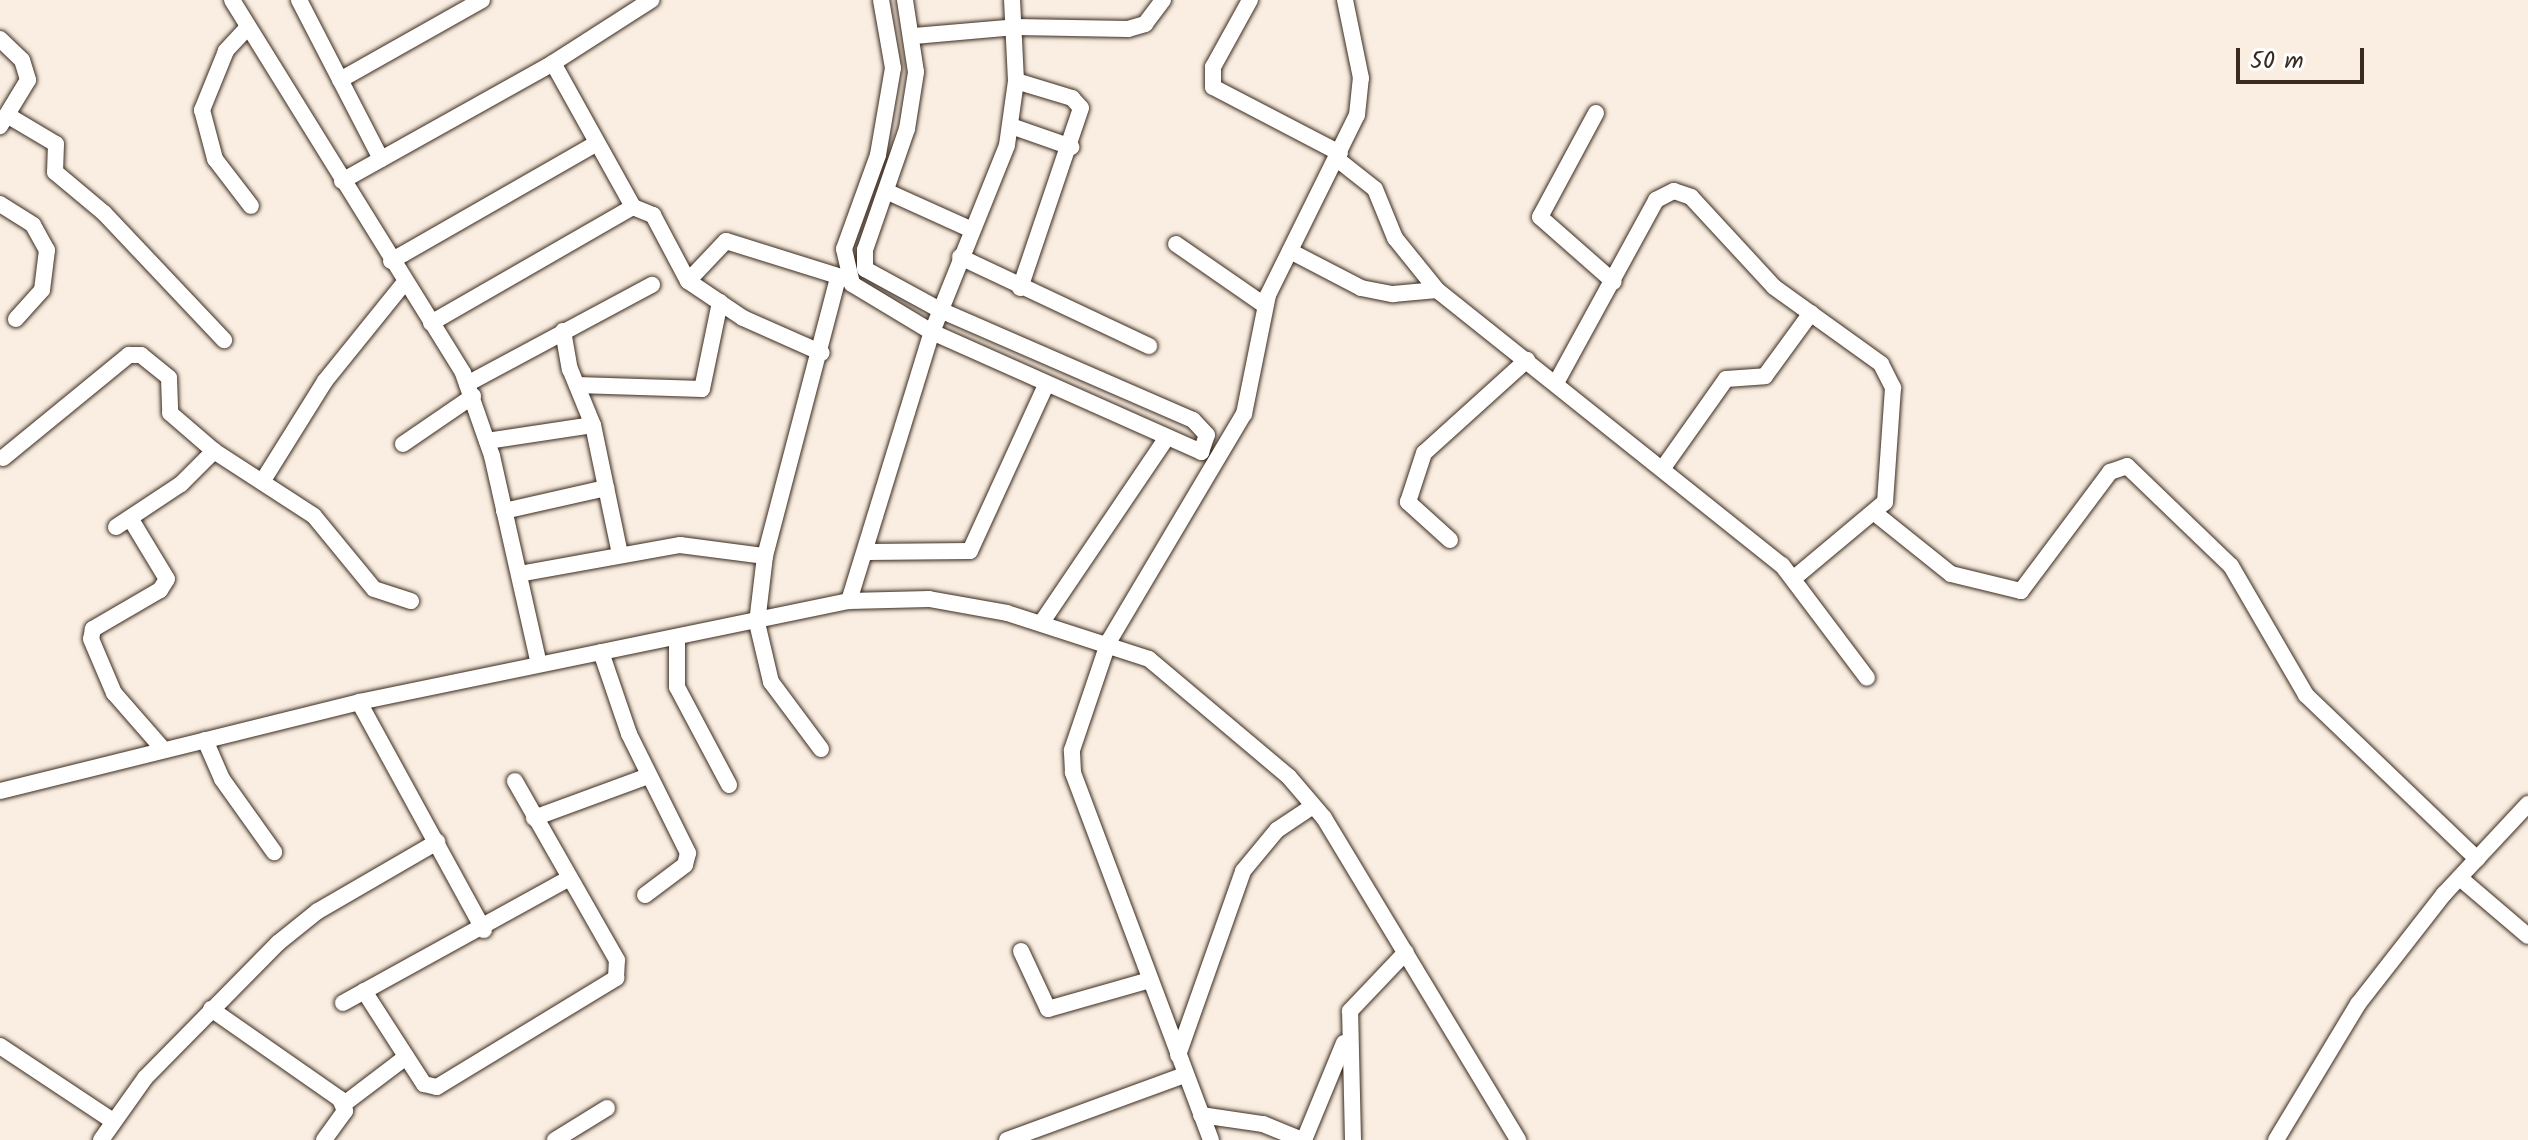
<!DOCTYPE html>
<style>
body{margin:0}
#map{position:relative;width:2528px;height:1140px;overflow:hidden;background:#f9eee1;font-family:Kalam,sans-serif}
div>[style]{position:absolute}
.roads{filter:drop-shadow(0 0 2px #3b2a1e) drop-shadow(0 0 2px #3b2a1e)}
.street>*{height:16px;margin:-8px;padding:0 8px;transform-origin:8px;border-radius:8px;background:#fff}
span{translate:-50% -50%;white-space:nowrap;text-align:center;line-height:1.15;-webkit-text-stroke:7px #fff;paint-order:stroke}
.scale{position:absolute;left:2236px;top:48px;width:128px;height:36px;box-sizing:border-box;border:4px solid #3b2a1e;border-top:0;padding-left:10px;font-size:24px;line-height:28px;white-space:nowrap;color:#3b2a1e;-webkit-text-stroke:6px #fff;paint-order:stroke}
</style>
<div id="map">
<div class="roads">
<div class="street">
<i style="left:232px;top:0;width:439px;rotate:58.2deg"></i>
<i style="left:463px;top:373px;width:88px;rotate:70.7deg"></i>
<i style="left:492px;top:456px;width:213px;rotate:77.3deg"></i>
<i style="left:299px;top:0;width:179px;rotate:62.7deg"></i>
<i style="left:881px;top:0;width:69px;rotate:80deg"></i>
<i style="left:893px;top:68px;width:88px;rotate:99.8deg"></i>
<i style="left:878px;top:155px;width:100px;rotate:109.9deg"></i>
<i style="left:844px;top:249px;width:36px;rotate:77deg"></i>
<i style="left:852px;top:284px;width:93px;rotate:31deg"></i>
<i style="left:932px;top:332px;width:295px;rotate:24deg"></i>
<i style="left:1201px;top:452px;width:18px;rotate:-71deg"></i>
<i style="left:1207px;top:435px;width:21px;rotate:-133deg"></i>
<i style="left:1193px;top:420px;width:276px;rotate:-156.5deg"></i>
<i style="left:940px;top:310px;width:85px;rotate:-151.3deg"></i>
<i style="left:865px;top:269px;width:19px;rotate:-90deg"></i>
<i style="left:865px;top:250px;width:128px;rotate:-70.9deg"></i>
<i style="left:907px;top:129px;width:58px;rotate:-81deg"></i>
<i style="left:916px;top:72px;width:73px;rotate:-98.7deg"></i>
<i style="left:1250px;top:0;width:77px;rotate:118.9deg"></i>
<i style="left:1213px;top:67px;width:20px;rotate:90deg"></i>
<i style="left:1213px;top:87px;width:143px;rotate:27.5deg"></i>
<i style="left:248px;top:27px;width:33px;rotate:133deg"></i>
<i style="left:226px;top:51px;width:64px;rotate:112.1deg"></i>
<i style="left:202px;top:110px;width:51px;rotate:75.1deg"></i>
<i style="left:215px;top:159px;width:59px;rotate:52.5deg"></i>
<i style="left:914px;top:36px;width:102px;rotate:-5deg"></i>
<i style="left:1016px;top:27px;width:112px;rotate:1deg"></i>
<i style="left:1128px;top:29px;width:18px;rotate:-16deg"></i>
<i style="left:1145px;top:24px;width:30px;rotate:-53deg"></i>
<i style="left:0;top:39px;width:30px;rotate:44deg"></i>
<i style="left:22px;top:60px;width:21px;rotate:73deg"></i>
<i style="left:28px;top:80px;width:54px;rotate:121.3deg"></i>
<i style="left:553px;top:63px;width:165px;rotate:60.9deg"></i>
<i style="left:340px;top:80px;width:163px;rotate:-29.4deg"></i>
<i style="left:1016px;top:81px;width:59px;rotate:16.9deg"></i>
<i style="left:1072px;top:98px;width:13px;rotate:48deg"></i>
<i style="left:1081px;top:108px;width:190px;rotate:108.7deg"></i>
<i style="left:1596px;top:113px;width:118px;rotate:118.3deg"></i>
<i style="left:1540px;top:217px;width:98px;rotate:41.3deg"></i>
<i style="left:7px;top:115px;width:57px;rotate:30.6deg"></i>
<i style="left:56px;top:144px;width:28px;rotate:92deg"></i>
<i style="left:55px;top:172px;width:64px;rotate:39.9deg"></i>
<i style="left:104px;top:213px;width:175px;rotate:46.6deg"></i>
<i style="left:1011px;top:126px;width:64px;rotate:19.3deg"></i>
<i style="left:1337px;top:159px;width:48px;rotate:38.3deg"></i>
<i style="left:1375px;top:189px;width:53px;rotate:67.8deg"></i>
<i style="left:1395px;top:238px;width:67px;rotate:51.1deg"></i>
<i style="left:1437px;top:290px;width:441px;rotate:38.6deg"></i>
<i style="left:1782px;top:565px;width:141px;rotate:53deg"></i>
<i style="left:342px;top:181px;width:242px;rotate:-29.2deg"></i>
<i style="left:553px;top:63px;width:117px;rotate:-32.7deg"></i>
<i style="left:888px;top:192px;width:92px;rotate:24.3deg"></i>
<i style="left:0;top:204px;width:39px;rotate:32deg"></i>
<i style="left:33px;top:225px;width:29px;rotate:61deg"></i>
<i style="left:47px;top:250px;width:40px;rotate:97.1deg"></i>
<i style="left:42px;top:290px;width:39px;rotate:132deg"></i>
<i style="left:1176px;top:244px;width:107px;rotate:34.7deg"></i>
<i style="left:1290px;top:251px;width:80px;rotate:27.5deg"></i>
<i style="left:1361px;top:288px;width:33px;rotate:11deg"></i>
<i style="left:1393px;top:294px;width:44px;rotate:-5.2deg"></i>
<i style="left:960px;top:257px;width:209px;rotate:25.2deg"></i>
<i style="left:391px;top:261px;width:237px;rotate:-29.8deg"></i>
<i style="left:688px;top:281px;width:55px;rotate:-46.5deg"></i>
<i style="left:726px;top:241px;width:127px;rotate:17.4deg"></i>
<i style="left:431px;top:323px;width:233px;rotate:-29.9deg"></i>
<i style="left:633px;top:207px;width:22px;rotate:22deg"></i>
<i style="left:653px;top:215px;width:75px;rotate:62.1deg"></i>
<i style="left:688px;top:281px;width:66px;rotate:33.9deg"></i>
<i style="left:743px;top:318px;width:86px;rotate:23.9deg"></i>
<i style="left:563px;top:331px;width:39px;rotate:80deg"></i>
<i style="left:570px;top:369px;width:61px;rotate:67.7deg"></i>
<i style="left:593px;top:425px;width:132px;rotate:78.2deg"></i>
<i style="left:1556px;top:383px;width:209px;rotate:-61.3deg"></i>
<i style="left:1656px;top:200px;width:20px;rotate:-27deg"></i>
<i style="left:1674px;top:191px;width:18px;rotate:19deg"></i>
<i style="left:1691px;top:197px;width:122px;rotate:47.3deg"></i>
<i style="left:1774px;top:287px;width:132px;rotate:35.7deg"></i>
<i style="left:1881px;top:364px;width:27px;rotate:63deg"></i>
<i style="left:1893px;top:388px;width:114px;rotate:94deg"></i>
<i style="left:1885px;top:502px;width:119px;rotate:140.1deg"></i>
<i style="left:467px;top:384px;width:210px;rotate:-28.2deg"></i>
<i style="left:577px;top:385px;width:125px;rotate:1.8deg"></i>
<i style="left:702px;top:389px;width:89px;rotate:-78.3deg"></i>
<i style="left:487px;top:441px;width:107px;rotate:-8.6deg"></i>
<i style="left:403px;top:444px;width:85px;rotate:-34.4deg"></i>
<i style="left:3px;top:458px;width:163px;rotate:-39.3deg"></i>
<i style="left:129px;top:355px;width:12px"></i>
<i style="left:141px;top:355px;width:36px;rotate:39deg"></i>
<i style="left:169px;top:378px;width:35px;rotate:88deg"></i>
<i style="left:170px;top:413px;width:58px;rotate:40.8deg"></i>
<i style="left:214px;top:451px;width:119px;rotate:33deg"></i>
<i style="left:314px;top:516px;width:94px;rotate:50.6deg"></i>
<i style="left:374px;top:589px;width:39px;rotate:18deg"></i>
<i style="left:1663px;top:468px;width:109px;rotate:-54.7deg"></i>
<i style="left:1726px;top:379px;width:39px;rotate:-4deg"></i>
<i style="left:1765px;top:376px;width:78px;rotate:-53.9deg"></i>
<i style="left:262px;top:482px;width:119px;rotate:-58deg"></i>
<i style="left:325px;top:381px;width:127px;rotate:-51.1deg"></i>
<i style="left:504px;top:511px;width:105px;rotate:-12.7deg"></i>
<i style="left:1876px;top:514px;width:96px;rotate:38.7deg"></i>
<i style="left:1951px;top:574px;width:72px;rotate:13.7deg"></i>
<i style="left:2021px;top:591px;width:149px;rotate:-53.2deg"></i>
<i style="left:2110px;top:472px;width:18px;rotate:-19deg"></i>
<i style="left:2127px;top:466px;width:144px;rotate:43.9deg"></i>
<i style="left:2231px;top:566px;width:149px;rotate:59.8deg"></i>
<i style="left:2306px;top:695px;width:237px;rotate:43.8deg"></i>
<i style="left:130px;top:518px;width:71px;rotate:58.8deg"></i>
<i style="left:167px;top:579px;width:13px;rotate:122deg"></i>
<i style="left:160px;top:590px;width:78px;rotate:149.8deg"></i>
<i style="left:93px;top:629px;width:10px;rotate:101deg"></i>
<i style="left:91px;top:639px;width:59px;rotate:66.9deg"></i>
<i style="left:114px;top:693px;width:74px;rotate:48.8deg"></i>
<i style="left:116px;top:527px;width:78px;rotate:-33.5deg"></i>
<i style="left:181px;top:484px;width:47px;rotate:-45deg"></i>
<i style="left:1450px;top:540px;width:57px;rotate:-137.9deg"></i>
<i style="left:1408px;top:502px;width:52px;rotate:-71.9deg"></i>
<i style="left:1424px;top:453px;width:139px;rotate:-42.1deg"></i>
<i style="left:867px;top:552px;width:103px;rotate:-0.6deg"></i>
<i style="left:970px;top:551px;width:183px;rotate:-65.4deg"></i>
<i style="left:519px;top:574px;width:164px;rotate:-10.2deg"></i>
<i style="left:680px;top:545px;width:86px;rotate:7.4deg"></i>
<i style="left:849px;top:601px;width:282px;rotate:-72.9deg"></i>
<i style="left:932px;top:332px;width:201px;rotate:-68.1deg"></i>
<i style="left:1007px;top:145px;width:65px;rotate:-82deg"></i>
<i style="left:1016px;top:81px;width:81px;rotate:-92.8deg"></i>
<i style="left:1042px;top:622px;width:220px;rotate:-55.9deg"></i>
<i style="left:677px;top:637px;width:50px;rotate:90deg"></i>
<i style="left:677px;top:687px;width:111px;rotate:62deg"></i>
<i style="left:601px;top:652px;width:87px;rotate:71.1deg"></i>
<i style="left:629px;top:734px;width:133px;rotate:63.6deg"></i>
<i style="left:688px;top:853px;width:12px;rotate:104deg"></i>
<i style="left:685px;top:865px;width:50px;rotate:143.1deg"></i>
<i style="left:359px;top:702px;width:260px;rotate:61.3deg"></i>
<i style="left:205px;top:740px;width:43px;rotate:66.4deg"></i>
<i style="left:222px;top:779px;width:90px;rotate:54.5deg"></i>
<i style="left:821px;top:749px;width:84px;rotate:-126.7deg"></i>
<i style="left:771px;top:682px;width:61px;rotate:-103.3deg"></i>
<i style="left:757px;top:623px;width:67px;rotate:-83.2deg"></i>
<i style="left:765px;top:556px;width:288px;rotate:-75.3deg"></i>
<i style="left:0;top:791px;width:370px;rotate:-13.9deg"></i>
<i style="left:359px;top:702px;width:500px;rotate:-11.65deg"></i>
<i style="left:849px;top:601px;width:80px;rotate:-1.4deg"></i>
<i style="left:929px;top:599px;width:79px;rotate:10.2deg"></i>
<i style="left:1007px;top:613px;width:149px;rotate:17.9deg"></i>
<i style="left:1149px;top:659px;width:183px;rotate:40.1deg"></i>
<i style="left:1289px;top:777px;width:54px;rotate:49.5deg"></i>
<i style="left:1324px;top:818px;width:376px;rotate:58.9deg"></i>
<i style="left:534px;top:818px;width:121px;rotate:-20.2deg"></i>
<i style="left:2460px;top:878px;width:89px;rotate:40.5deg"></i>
<i style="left:1021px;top:951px;width:64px;rotate:65deg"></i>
<i style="left:1048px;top:1009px;width:106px;rotate:-15.9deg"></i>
<i style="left:364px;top:991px;width:111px;rotate:57.2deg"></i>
<i style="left:424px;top:1084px;width:13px;rotate:13deg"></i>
<i style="left:437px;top:1087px;width:210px;rotate:-31.3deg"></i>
<i style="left:616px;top:978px;width:18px;rotate:-87deg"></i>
<i style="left:617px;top:960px;width:206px;rotate:-119.7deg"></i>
<i style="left:343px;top:1003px;width:255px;rotate:-28.9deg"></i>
<i style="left:211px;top:1009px;width:157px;rotate:34.9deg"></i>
<i style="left:340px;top:1099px;width:13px;rotate:67deg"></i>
<i style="left:345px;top:1111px;width:36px;rotate:126deg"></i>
<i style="left:0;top:1046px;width:136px;rotate:33.6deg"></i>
<i style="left:1178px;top:1055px;width:195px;rotate:-70.5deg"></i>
<i style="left:1243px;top:871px;width:53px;rotate:-50.3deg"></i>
<i style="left:1277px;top:830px;width:43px;rotate:-33.7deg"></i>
<i style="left:344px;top:1104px;width:78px;rotate:-37.2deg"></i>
<i style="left:1201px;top:1115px;width:63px;rotate:8.3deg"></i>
<i style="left:1263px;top:1124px;width:42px;rotate:22.3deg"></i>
<i style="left:101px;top:1140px;width:76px;rotate:-54.6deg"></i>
<i style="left:145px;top:1078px;width:190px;rotate:-45.4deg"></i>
<i style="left:278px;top:943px;width:51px;rotate:-38.7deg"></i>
<i style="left:318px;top:911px;width:138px;rotate:-30.1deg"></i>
<i style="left:555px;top:1140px;width:61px;rotate:-31.6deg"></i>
<i style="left:1007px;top:1140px;width:189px;rotate:-20.1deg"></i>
<i style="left:1211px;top:1140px;width:393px;rotate:-110.6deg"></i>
<i style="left:1073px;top:772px;width:22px;rotate:-93deg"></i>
<i style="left:1072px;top:750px;width:115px;rotate:-71.3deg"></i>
<i style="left:1109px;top:641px;width:264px;rotate:-59.3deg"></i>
<i style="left:1244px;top:414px;width:121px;rotate:-78.6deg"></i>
<i style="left:1268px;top:295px;width:201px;rotate:-63.7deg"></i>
<i style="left:1357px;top:115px;width:37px;rotate:-84deg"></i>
<i style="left:1361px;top:78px;width:80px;rotate:-101.6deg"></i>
<i style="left:1304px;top:1140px;width:105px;rotate:-67.6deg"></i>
<i style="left:1353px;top:1140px;width:129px;rotate:-91.3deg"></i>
<i style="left:1350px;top:1011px;width:81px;rotate:-46.5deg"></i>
<i style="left:2276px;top:1140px;width:159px;rotate:-58.9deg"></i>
<i style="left:2358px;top:1004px;width:140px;rotate:-52deg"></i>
<i style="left:2444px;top:894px;width:123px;rotate:-47deg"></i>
</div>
</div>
<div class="scale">50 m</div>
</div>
